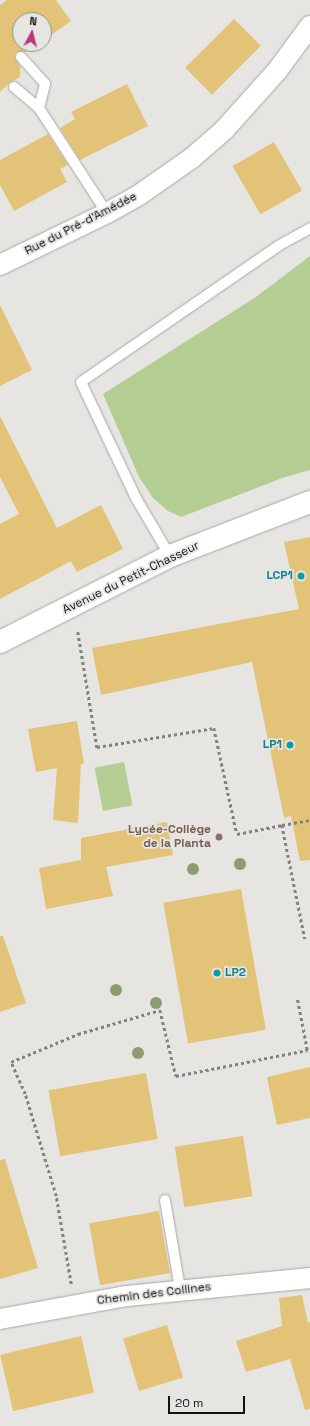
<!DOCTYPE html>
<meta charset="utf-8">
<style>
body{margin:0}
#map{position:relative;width:310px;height:1426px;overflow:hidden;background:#e7e5e2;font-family:"Space Grotesk",sans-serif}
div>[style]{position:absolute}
.green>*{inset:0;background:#b3cd92;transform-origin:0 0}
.building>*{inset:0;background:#e2c378;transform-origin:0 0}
.path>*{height:2.5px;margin-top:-1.25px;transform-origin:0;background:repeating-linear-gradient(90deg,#82817f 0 3px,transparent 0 6px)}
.roads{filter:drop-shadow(0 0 1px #a8a7a4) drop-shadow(0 0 1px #a8a7a4)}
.lane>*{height:10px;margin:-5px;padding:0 5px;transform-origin:5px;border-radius:5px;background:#fff}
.street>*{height:20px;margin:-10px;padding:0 10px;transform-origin:10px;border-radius:10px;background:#fff}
.secondary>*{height:22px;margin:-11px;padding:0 11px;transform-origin:11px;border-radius:11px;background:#fff}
.trees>*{width:12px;height:12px;margin:-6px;border-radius:50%;background:#8d9b71}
.dots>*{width:11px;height:11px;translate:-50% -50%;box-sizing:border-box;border:2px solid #e7e5e2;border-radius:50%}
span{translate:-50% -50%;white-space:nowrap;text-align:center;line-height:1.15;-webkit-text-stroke:3.5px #e7e5e2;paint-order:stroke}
.street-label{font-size:12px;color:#121211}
.culture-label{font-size:12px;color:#0d838f;font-weight:700}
.right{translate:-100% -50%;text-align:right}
.left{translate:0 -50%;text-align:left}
.education-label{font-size:12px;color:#785e54;font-weight:700}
.north{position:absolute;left:12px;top:12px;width:40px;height:40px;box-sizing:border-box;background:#e7e5e2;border:1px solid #92918e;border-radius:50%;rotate:7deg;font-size:11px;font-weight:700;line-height:16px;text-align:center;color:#121211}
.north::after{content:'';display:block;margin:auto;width:14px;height:18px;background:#bb3577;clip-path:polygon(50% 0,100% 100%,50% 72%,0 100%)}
.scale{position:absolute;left:168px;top:1396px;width:77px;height:18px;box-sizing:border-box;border:2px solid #121211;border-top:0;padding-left:5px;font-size:12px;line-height:14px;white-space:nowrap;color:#121211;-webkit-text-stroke:3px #e7e5e2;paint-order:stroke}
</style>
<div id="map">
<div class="green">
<i style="clip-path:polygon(310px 256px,310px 470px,285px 477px,181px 517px,168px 511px,153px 498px,139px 477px,103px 394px,256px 297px)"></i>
<i style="left:124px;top:762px;width:44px;height:30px;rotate:79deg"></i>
</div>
<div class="building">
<i style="clip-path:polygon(7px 0,56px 0,71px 21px,44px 40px,44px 20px,20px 20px,20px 44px,38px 44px,26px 52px,16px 52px,15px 58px,20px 66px,20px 77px,9px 83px,0 92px,0 5px)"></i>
<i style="left:234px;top:19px;width:38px;height:69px;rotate:45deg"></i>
<i style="clip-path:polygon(127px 84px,148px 126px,80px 160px,60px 128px,75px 119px,71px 112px)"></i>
<i style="clip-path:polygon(48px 134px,68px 165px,60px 169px,67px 182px,14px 211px,0 185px,0 160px)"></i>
<i style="left:274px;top:142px;width:56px;height:48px;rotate:60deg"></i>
<i style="clip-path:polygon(0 305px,32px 370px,0 386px)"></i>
<i style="clip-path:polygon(0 416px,57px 528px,101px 505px,123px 549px,77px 572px,71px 561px,0 599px,0 524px,19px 514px,0 477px)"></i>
<i style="clip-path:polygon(310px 537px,310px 860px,300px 861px,291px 816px,284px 818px,252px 662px,101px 695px,92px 648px,299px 609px,284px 542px)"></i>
<i style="clip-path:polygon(77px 721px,84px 764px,81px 764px,78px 823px,53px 820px,57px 768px,36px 772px,28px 729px)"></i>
<i style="clip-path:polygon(167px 822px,173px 855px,106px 867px,113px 896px,46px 909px,39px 868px,81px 860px,81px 838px)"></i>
<i style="left:241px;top:889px;width:143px;height:79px;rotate:80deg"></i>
<i style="clip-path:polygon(0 936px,3px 936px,26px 1003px,0 1012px)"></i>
<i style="clip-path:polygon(310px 1067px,310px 1118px,277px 1125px,267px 1077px)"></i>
<i style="left:146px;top:1073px;width:67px;height:99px;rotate:80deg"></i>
<i style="left:243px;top:1136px;width:61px;height:69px;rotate:81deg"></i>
<i style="clip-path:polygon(5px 1159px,38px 1268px,0 1279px,0 1160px)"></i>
<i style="left:159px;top:1211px;width:63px;height:71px;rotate:80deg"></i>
<i style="clip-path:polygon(302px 1295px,308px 1323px,310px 1322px,310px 1409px,305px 1410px,290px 1359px,246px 1372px,236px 1341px,282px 1326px,279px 1298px)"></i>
<i style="left:167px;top:1325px;width:55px;height:46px;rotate:73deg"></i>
<i style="left:81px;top:1336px;width:58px;height:83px;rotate:77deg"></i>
</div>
<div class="path">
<i style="left:78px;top:632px;width:117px;rotate:80.6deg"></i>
<i style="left:97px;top:747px;width:119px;rotate:-9.2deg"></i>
<i style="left:214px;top:728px;width:108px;rotate:77.8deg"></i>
<i style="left:237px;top:834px;width:46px;rotate:-11.3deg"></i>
<i style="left:282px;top:825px;width:116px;rotate:78.6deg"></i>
<i style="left:282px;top:825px;width:28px;rotate:-10deg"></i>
<i style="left:71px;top:1284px;width:89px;rotate:-99.7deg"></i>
<i style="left:56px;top:1196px;width:107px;rotate:-106.9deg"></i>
<i style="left:25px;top:1094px;width:35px;rotate:-114deg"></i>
<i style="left:11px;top:1062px;width:73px;rotate:-22.7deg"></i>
<i style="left:78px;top:1034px;width:85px;rotate:-16.3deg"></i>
<i style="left:160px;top:1010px;width:68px;rotate:76.4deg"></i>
<i style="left:176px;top:1076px;width:134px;rotate:-11.2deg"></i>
<i style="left:307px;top:1050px;width:53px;rotate:-100.9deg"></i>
</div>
<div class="roads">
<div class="lane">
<i style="left:21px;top:57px;width:36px;rotate:48deg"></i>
<i style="left:45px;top:84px;width:25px;rotate:104deg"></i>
<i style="left:39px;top:108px;width:125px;rotate:57.1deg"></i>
<i style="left:14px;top:87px;width:33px;rotate:40deg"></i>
<i style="left:170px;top:556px;width:67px;rotate:-120.4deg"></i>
<i style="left:136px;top:498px;width:128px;rotate:-115.4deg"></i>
<i style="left:81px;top:382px;width:239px;rotate:-34.6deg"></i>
<i style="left:278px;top:246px;width:37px;rotate:-29deg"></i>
<i style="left:165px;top:1200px;width:90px;rotate:80.4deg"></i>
</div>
<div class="street">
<i style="left:0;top:265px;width:119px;rotate:-25.9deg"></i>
<i style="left:107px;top:213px;width:37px;rotate:-29deg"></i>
<i style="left:139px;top:195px;width:65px;rotate:-34.9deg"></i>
<i style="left:192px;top:158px;width:43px;rotate:-41.2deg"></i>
<i style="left:224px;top:130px;width:79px;rotate:-48.1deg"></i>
<i style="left:277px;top:71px;width:56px;rotate:-53.7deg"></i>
<i style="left:0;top:1319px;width:129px;rotate:-10.3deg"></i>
<i style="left:127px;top:1296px;width:184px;rotate:-5.6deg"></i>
</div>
<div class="secondary">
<i style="left:0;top:642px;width:191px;rotate:-26.8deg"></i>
<i style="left:170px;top:556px;width:150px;rotate:-21.1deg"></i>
</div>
</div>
<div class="trees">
<i style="left:240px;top:864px"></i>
<i style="left:193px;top:869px"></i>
<i style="left:116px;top:990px"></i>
<i style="left:156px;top:1003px"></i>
<i style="left:138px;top:1053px"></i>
</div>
<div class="dots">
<i style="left:301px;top:576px;background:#0f9aa8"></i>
<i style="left:290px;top:745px;background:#0f9aa8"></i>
<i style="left:219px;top:837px;background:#8d6e63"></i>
<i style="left:217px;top:973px;background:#0f9aa8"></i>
</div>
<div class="street-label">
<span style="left:81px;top:224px;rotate:-27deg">Rue du Pré-d'Amédée</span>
<span style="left:131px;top:578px;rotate:-26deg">Avenue du Petit-Chasseur</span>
<span style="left:154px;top:1294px;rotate:-7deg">Chemin des Collines</span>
</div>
<div class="culture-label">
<span class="right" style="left:293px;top:576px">LCP1</span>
<span class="right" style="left:282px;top:745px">LP1</span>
<span class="left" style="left:225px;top:973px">LP2</span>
</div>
<div class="education-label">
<span class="right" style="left:211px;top:837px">Lycée-Collège<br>de la Planta</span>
</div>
<div class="north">N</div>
<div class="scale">20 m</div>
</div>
